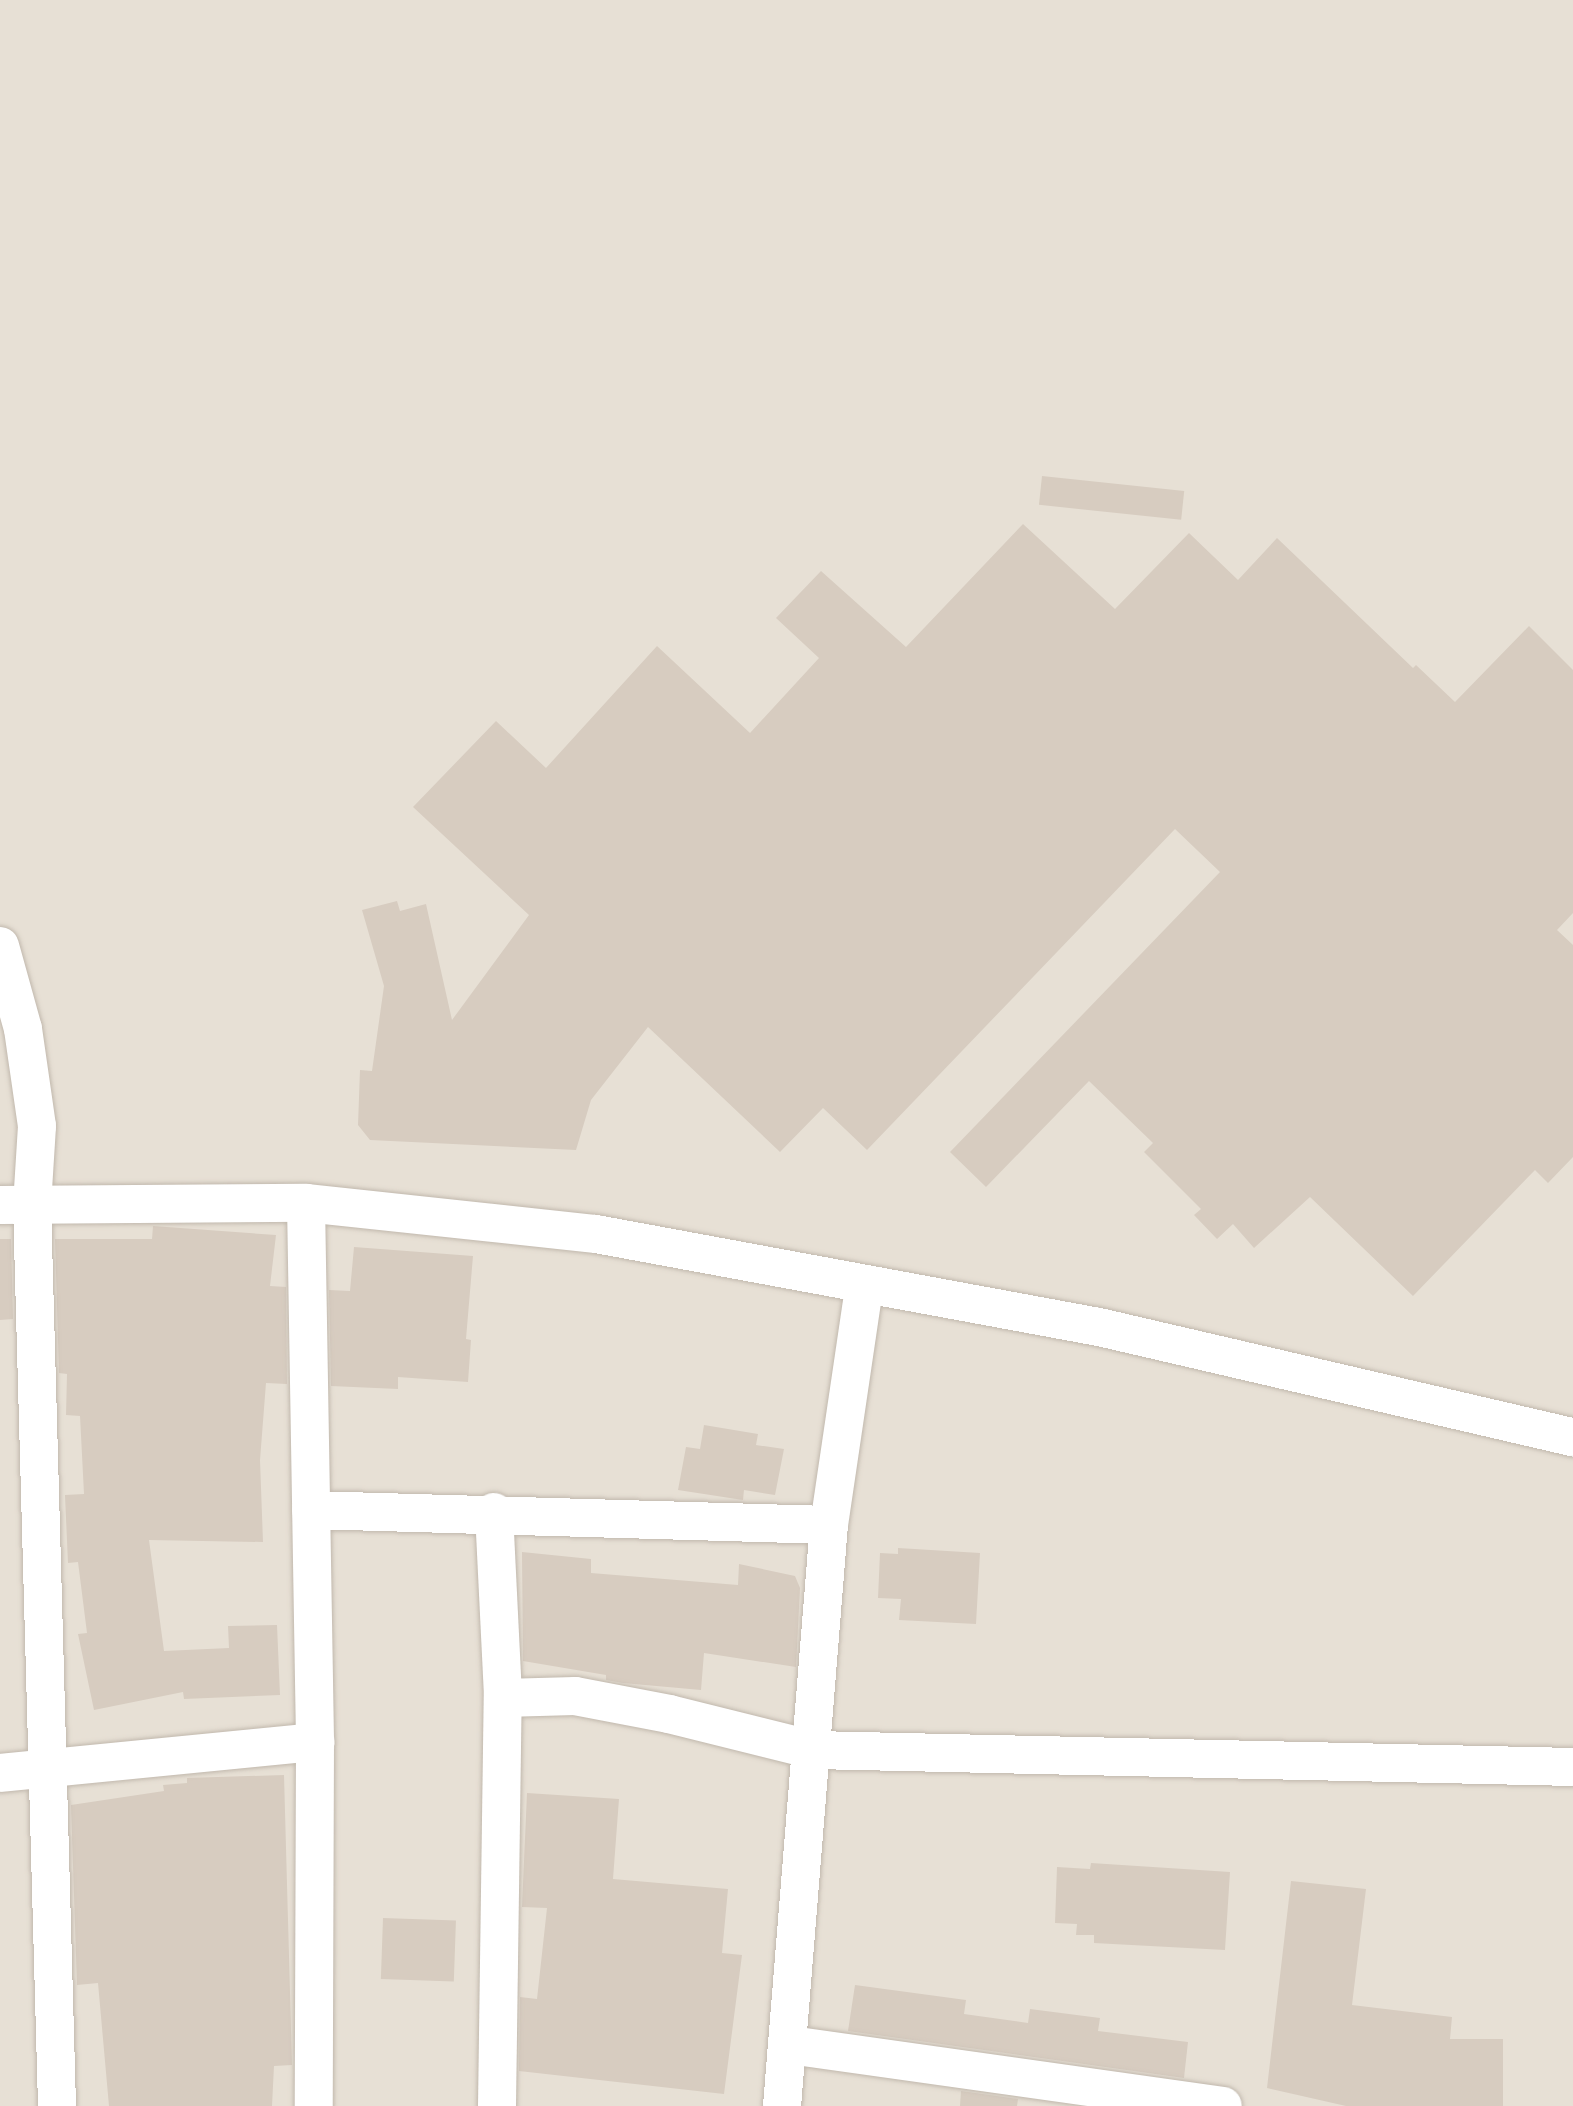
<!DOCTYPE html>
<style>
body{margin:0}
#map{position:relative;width:1573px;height:2106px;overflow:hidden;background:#f3eee7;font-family:Helvetica,sans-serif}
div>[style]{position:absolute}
.residential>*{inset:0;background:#e7e0d5;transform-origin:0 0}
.building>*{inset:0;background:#d7ccc0;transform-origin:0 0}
.roads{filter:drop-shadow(0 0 2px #c1b8ad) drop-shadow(0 0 2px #c1b8ad)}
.minor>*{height:38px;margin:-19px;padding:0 19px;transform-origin:19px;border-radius:19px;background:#fff}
span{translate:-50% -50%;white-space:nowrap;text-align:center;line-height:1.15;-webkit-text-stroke:5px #fff;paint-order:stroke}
</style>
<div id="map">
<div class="residential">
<i style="left:0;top:0;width:1573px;height:2106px"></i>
</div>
<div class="building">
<i style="left:1042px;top:476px;width:143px;height:29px;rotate:6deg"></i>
<i style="clip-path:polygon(1023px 524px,1115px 609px,1189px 533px,1238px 580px,1277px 538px,1413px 668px,1416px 665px,1455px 702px,1529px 626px,1573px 670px,1573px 913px,1557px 930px,1573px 945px,1573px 1157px,1548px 1183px,1535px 1170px,1413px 1296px,1310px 1197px,1254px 1248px,1233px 1224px,1217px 1239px,1194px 1215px,1201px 1209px,1144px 1152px,1153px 1143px,1089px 1081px,986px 1187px,950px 1152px,1220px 872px,1175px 829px,867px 1150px,823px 1108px,780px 1152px,648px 1027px,591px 1100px,576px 1150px,370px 1140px,358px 1125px,360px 1070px,372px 1071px,384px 986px,362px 910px,397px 901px,400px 911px,426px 904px,452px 1020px,529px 915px,413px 807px,496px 721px,546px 768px,657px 646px,750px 733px,819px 658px,776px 618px,821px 571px,906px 647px)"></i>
<i style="clip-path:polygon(153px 1226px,276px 1235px,270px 1286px,286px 1287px,287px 1384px,266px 1383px,260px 1460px,263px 1542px,149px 1540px,164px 1651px,229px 1648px,228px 1626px,277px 1625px,280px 1695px,184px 1699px,183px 1692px,94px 1710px,78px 1634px,87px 1633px,78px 1562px,68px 1563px,65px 1495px,84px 1494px,80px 1416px,66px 1415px,67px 1374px,59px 1373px,55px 1239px,152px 1239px)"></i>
<i style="clip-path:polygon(0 1239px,11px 1239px,13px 1319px,0 1320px)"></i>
<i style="clip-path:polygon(354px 1247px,473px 1256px,466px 1339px,471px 1340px,468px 1382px,398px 1377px,398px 1389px,331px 1386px,329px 1290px,350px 1291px)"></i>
<i style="clip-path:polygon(704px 1425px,758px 1434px,756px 1445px,784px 1449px,775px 1495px,744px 1490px,743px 1500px,678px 1490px,686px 1447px,700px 1449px)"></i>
<i style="clip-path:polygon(898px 1548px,980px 1553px,976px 1624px,899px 1620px,901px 1599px,878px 1598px,880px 1553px,898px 1554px)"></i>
<i style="clip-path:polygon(522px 1552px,591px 1559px,591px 1573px,738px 1585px,739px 1564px,795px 1576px,800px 1588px,796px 1667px,704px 1653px,701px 1690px,623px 1683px,606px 1680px,606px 1675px,523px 1661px)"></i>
<i style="clip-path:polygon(284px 1775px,292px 2065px,274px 2066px,272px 2106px,109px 2106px,98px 1983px,77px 1985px,71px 1805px,164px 1791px,163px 1785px,187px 1783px,187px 1778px)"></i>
<i style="clip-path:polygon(527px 1793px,619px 1799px,613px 1879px,728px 1889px,722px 1953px,742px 1955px,724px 2094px,519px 2071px,520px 1997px,537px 1999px,547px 1908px,522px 1907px)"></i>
<i style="clip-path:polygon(1091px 1863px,1230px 1872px,1225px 1950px,1094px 1943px,1094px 1935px,1076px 1935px,1077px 1924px,1055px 1923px,1057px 1867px,1090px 1869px)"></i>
<i style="clip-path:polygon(1291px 1881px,1366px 1889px,1352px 2005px,1452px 2017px,1450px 2039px,1503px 2039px,1503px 2106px,1346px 2106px,1267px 2088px)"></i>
<i style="left:383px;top:1918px;width:73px;height:61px;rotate:2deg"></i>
<i style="clip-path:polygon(855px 1985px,966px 2000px,964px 2014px,1028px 2023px,1030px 2009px,1100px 2018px,1098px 2031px,1188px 2042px,1184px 2078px,848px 2031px)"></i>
<i style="clip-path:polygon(961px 2091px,1018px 2099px,1017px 2106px,960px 2106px)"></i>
</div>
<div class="roads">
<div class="minor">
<i style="left:0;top:946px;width:86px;rotate:74.5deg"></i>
<i style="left:23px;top:1029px;width:98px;rotate:81.8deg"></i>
<i style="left:37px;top:1126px;width:79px;rotate:93.6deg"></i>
<i style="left:32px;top:1205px;width:901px;rotate:88.41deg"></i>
<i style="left:306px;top:1203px;width:539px;rotate:89.04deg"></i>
<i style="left:315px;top:1742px;width:364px;rotate:90.2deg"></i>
<i style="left:0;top:1205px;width:306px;rotate:-0.4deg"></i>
<i style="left:306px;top:1203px;width:292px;rotate:6.1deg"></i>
<i style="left:596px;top:1234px;width:512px;rotate:10.48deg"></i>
<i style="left:1099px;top:1327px;width:487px;rotate:13.1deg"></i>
<i style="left:311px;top:1510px;width:518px;rotate:1.66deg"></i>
<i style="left:494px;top:1512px;width:186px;rotate:87.2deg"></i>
<i style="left:503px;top:1698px;width:72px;rotate:-1.6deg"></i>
<i style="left:575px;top:1696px;width:96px;rotate:10.8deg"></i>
<i style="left:669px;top:1714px;width:148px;rotate:14deg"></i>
<i style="left:813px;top:1750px;width:760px;rotate:1.28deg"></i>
<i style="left:0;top:1773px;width:317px;rotate:-5.6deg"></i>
<i style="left:790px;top:2045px;width:437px;rotate:8deg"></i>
<i style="left:497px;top:2106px;width:408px;rotate:-89.2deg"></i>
<i style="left:782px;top:2106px;width:583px;rotate:-85.38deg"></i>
<i style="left:829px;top:1525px;width:241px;rotate:-81.6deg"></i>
</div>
</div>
</div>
